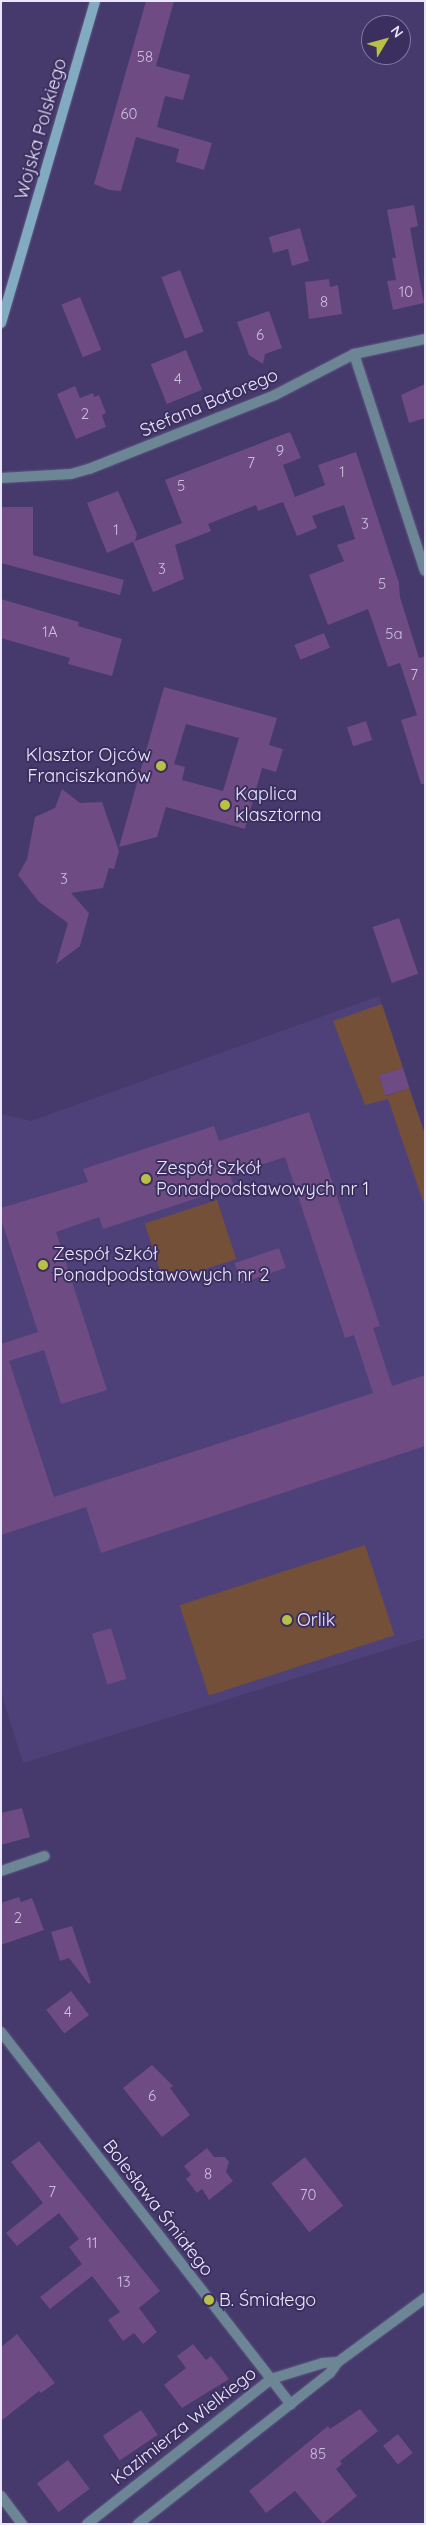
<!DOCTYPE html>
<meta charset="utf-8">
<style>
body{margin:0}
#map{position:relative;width:426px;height:2525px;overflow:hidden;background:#453a6b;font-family:Quicksand,sans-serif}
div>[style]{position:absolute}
.built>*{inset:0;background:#4e4179}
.green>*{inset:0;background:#745039;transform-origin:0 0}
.building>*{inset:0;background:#6e4b82;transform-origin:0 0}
.roads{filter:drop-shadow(0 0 1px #5f5683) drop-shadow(0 0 1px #5f5683)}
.minor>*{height:10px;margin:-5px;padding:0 5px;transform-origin:5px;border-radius:5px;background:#6d8695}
.secondary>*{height:10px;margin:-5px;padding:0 5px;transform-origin:5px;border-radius:5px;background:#82abc2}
.dots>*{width:14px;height:14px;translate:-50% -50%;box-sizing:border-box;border:2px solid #3b2f5f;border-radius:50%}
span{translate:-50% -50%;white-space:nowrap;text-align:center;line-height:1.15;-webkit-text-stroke:4px #3b2f5f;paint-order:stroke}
.number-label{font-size:15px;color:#cbbfdf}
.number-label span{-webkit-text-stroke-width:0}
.street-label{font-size:18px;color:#eae6fe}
.poi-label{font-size:18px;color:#eae6fe}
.right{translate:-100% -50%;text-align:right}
.left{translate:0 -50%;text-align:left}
.frame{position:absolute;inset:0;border:2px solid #eae6fe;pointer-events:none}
.north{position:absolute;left:361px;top:15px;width:50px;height:50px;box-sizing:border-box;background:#3b2f5f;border:1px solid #81789f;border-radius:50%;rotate:53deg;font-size:14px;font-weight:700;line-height:20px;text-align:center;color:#eae6fe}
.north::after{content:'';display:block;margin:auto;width:18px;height:22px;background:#b9c046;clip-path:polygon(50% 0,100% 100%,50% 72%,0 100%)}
</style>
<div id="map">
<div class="built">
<i style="clip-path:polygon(379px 996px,425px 1133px,425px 1638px,23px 1763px,1px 1692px,1px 1114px,31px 1121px)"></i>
</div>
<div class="green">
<i style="clip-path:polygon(382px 1004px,403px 1068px,379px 1076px,386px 1096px,409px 1088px,425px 1135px,425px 1207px,388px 1099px,365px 1105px,333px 1021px)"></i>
<i style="left:217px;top:1200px;width:62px;height:76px;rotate:72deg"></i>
<i style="left:365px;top:1545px;width:95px;height:195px;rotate:72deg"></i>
</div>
<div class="building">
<i style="clip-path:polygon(146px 1px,174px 1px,156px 66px,190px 75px,183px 100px,165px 96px,157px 127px,212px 143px,204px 170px,176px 162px,179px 149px,136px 137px,121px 191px,109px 190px,94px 184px)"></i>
<i style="clip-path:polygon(414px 205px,418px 226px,410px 228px,424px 303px,393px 310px,387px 281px,396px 280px,392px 258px,396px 258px,387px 210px)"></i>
<i style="clip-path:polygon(300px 228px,309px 261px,292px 266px,288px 249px,273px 253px,269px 237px)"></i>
<i style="left:180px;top:270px;width:66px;height:20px;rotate:69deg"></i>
<i style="clip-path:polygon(329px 279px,330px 287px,338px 285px,342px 314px,309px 319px,305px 282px)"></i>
<i style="left:80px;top:297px;width:57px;height:20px;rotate:68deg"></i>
<i style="clip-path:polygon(269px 311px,282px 348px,265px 354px,263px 364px,249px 355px,237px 322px)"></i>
<i style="left:186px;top:350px;width:43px;height:38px;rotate:68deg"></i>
<i style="clip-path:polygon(425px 384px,425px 418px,409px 423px,401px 395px)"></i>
<i style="clip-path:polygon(75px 386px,80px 398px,93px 393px,94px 397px,99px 395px,106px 413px,102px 415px,106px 427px,76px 439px,57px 394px)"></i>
<i style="clip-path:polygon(290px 432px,301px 458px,283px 465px,295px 497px,325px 485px,318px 465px,356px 452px,399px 583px,400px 597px,419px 658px,425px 656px,425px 784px,421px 784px,401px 720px,417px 715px,400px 663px,388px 667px,368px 609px,328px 625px,309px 575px,344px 561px,337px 545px,355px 539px,344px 505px,312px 516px,317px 528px,297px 536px,283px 502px,291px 499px,258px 511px,256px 505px,208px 524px,211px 531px,175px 545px,184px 579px,153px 592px,133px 542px,182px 523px,165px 480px)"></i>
<i style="clip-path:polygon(118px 491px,137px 534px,135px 541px,107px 553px,87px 503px)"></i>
<i style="clip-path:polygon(1px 507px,33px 507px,33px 555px,124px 580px,120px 595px,1px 563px)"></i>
<i style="clip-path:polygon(1px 599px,79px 622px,78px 626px,122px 639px,112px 676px,68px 664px,70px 658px,1px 638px)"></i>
<i style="left:324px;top:633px;width:16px;height:32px;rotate:68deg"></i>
<i style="clip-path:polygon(evenodd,164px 687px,277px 718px,269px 745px,283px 749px,276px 772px,262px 768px,245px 829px,166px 807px,157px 837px,119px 847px,164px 687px,186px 724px,239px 738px,223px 791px,182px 780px,185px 767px,174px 764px,186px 724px)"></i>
<i style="left:366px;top:721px;width:20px;height:20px;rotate:72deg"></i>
<i style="clip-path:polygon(62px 789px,80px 803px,102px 802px,119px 851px,114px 869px,109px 868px,103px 888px,71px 893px,89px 913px,80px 946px,56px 964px,68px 923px,39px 902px,18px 875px,27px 859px,35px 817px,55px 808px)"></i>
<i style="left:399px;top:918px;width:59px;height:28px;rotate:71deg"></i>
<i style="left:403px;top:1068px;width:21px;height:25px;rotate:73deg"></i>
<i style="clip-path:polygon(evenodd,309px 1112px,380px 1326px,373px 1328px,392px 1386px,425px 1375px,425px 1446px,101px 1553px,86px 1507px,1px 1535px,1px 1344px,38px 1332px,1px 1219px,1px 1208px,88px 1182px,83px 1169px,214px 1126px,219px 1141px,309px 1112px,285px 1157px,345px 1338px,354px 1335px,373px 1393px,54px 1497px,9px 1361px,44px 1350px,61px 1404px,107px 1390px,56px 1232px,99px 1217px,103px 1229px,234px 1186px,230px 1175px,285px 1157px)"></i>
<i style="left:279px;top:1248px;width:21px;height:47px;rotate:71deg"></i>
<i style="left:111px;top:1628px;width:53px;height:20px;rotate:73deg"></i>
<i style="clip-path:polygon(22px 1808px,30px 1837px,1px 1845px,1px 1813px)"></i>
<i style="clip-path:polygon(19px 1897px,21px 1902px,32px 1898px,44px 1930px,1px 1945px,1px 1903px)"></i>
<i style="clip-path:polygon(72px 1926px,91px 1983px,89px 1984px,69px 1958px,60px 1961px,51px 1932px)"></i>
<i style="left:71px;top:1991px;width:30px;height:31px;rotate:53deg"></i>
<i style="clip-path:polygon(152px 2065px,173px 2086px,170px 2088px,190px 2115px,162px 2137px,123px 2088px)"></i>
<i style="clip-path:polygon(39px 2141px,160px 2291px,139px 2308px,157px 2332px,143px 2344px,134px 2333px,123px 2341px,108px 2320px,120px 2312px,92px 2276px,50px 2309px,40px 2297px,82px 2264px,69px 2247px,79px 2239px,59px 2213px,17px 2246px,6px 2233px,43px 2203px,11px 2162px)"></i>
<i style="clip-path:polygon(207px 2148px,214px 2157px,225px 2157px,229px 2162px,226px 2172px,233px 2181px,209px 2200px,202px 2189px,197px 2193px,186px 2179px,191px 2175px,184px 2166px)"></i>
<i style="left:305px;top:2157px;width:62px;height:43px;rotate:52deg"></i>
<i style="clip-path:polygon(17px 2334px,55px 2383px,41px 2393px,39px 2391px,1px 2421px,1px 2347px)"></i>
<i style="clip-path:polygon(193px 2344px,206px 2360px,211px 2356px,229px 2379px,182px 2408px,164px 2385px,186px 2368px,177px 2356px)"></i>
<i style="clip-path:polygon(360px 2409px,378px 2431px,340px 2461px,342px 2464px,336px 2469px,357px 2496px,323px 2524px,295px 2491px,266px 2513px,249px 2491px,328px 2426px,330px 2429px)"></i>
<i style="left:141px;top:2410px;width:30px;height:46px;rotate:56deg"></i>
<i style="left:398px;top:2434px;width:24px;height:19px;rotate:52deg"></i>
<i style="left:68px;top:2460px;width:36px;height:39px;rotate:53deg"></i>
</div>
<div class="roads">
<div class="minor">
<i style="left:354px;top:354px;width:228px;rotate:71.9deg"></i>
<i style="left:1px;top:478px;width:70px;rotate:-3.3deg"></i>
<i style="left:71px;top:474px;width:19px;rotate:-16deg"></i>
<i style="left:89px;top:469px;width:200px;rotate:-21.7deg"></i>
<i style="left:275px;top:395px;width:89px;rotate:-27.4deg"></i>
<i style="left:354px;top:354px;width:73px;rotate:-11.9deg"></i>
<i style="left:1px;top:1871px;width:46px;rotate:-18.8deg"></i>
<i style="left:1px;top:2032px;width:472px;rotate:52.1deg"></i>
<i style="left:1px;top:2496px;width:35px;rotate:53deg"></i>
<i style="left:87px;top:2524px;width:234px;rotate:-38.2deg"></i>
<i style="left:271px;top:2379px;width:54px;rotate:-17.1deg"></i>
<i style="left:323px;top:2363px;width:15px;rotate:-4deg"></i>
<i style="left:138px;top:2524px;width:244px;rotate:-38.2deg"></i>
<i style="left:330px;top:2373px;width:14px;rotate:-54deg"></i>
<i style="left:338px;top:2362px;width:108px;rotate:-36.3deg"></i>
</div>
<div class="secondary">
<i style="left:1px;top:323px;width:335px;rotate:-73.7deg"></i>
</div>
</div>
<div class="dots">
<i style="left:161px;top:766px;background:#b9c046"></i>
<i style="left:225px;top:805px;background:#b9c046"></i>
<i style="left:146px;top:1179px;background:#b9c046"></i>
<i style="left:43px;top:1265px;background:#b9c046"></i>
<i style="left:287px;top:1620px;background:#b9c046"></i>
<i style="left:209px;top:2300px;background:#b9c046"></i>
</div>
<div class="number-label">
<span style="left:145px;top:57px">58</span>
<span style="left:129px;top:114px">60</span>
<span style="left:406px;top:292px">10</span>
<span style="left:324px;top:302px">8</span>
<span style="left:260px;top:335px">6</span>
<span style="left:178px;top:379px">4</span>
<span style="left:85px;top:414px">2</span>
<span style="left:280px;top:451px">9</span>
<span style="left:251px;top:463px">7</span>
<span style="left:342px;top:472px">1</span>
<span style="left:181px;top:486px">5</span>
<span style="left:365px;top:524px">3</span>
<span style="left:116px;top:530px">1</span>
<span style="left:162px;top:569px">3</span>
<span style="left:382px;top:584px">5</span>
<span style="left:50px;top:632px">1A</span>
<span style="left:394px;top:634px">5a</span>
<span style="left:414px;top:675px">7</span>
<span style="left:64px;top:879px">3</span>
<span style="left:18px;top:1918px">2</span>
<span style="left:68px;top:2012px">4</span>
<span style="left:152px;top:2096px">6</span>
<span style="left:208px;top:2174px">8</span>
<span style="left:52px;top:2192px">7</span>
<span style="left:308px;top:2195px">70</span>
<span style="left:92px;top:2243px">11</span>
<span style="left:124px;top:2282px">13</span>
<span style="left:318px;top:2454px">85</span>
</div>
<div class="street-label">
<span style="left:41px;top:129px;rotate:-74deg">Wojska Polskiego</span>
<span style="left:209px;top:403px;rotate:-23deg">Stefana Batorego</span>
<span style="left:158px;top:2208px;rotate:52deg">Bolesława Śmiałego</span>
<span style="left:184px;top:2426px;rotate:-38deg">Kazimierza Wielkiego</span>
</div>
<div class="poi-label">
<span class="right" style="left:151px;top:766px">Klasztor Ojców<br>Franciszkanów</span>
<span class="left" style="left:235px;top:805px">Kaplica<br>klasztorna</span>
<span class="left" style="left:156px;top:1179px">Zespół Szkół<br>Ponadpodstawowych nr 1</span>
<span class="left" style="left:53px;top:1265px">Zespół Szkół<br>Ponadpodstawowych nr 2</span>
<span class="left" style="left:297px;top:1620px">Orlik</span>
<span class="left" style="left:219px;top:2300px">B. Śmiałego</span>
</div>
<div class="frame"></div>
<div class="north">N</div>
</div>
